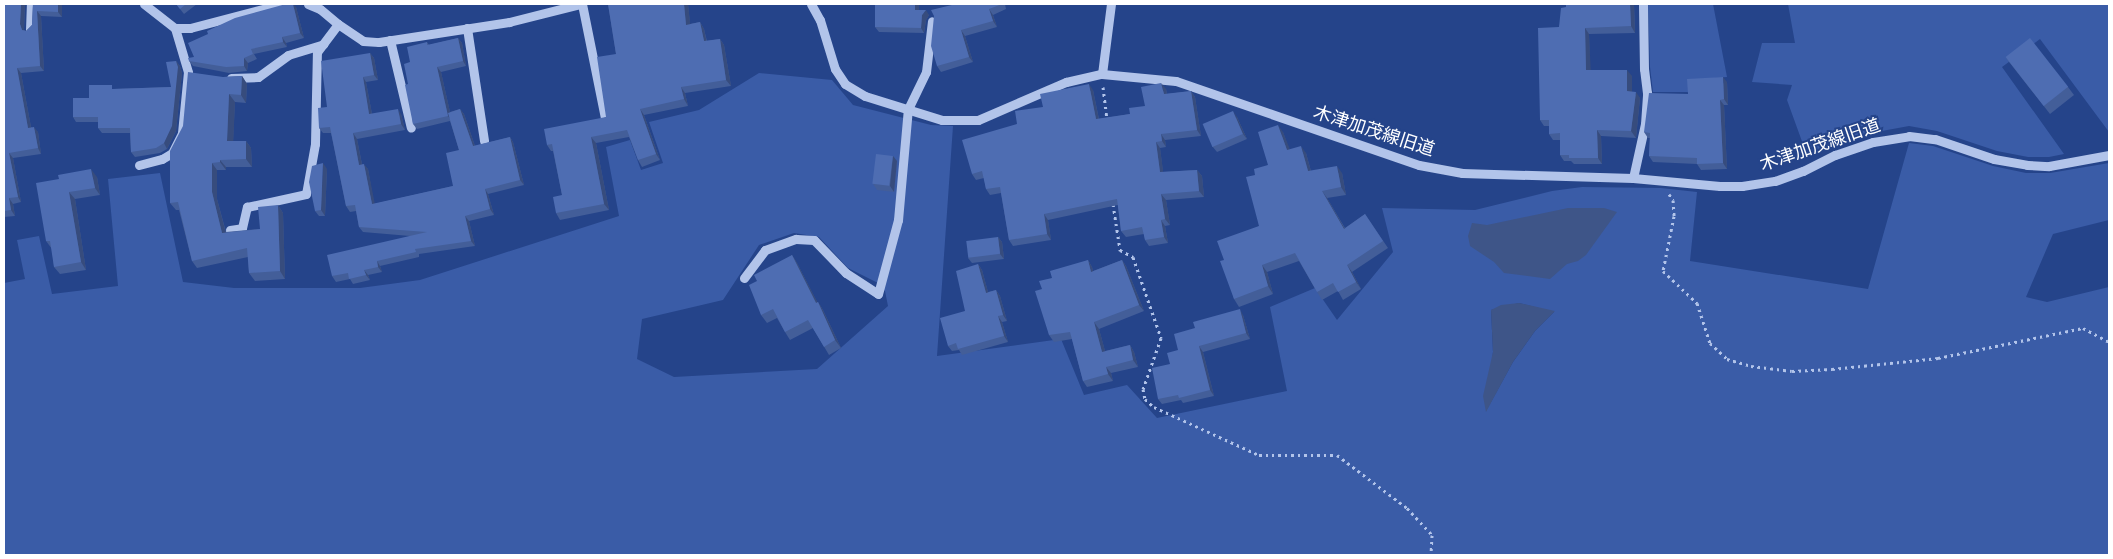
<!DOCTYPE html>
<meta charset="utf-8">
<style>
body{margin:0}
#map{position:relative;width:2113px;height:559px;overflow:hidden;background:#25448a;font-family:Figtree,"Noto Sans JP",sans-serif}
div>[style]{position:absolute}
.green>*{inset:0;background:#3a5ca7}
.water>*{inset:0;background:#3e5588}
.path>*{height:3px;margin-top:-1.5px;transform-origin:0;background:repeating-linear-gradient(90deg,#b2c4ea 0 2.5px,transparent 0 6.5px)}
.minor>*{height:9px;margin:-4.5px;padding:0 4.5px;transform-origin:4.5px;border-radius:4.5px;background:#b2c4ea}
.wall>*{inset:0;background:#435e99}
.shaded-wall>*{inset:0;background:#374c7d}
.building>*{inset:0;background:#4e6db2;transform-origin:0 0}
span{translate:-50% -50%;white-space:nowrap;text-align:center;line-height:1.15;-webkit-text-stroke:4px #25448a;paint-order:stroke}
.street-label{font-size:18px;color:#fff}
.frame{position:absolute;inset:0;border:5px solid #fff;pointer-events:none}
</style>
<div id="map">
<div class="green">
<i style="clip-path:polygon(1648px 4px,1713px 4px,1727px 77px,1688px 80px,1689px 92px,1653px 92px,1650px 67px)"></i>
<i style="clip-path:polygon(1788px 4px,2109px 4px,2109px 132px,2040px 39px,2002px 67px,2064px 154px,2049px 157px,2028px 157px,1997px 151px,1937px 131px,1909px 126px,1871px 133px,1832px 147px,1808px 158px,1787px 100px,1792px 85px,1752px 82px,1762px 43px,1795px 43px)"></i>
<i style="clip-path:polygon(evenodd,759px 73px,832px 80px,853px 105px,931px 125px,953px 126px,937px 356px,1061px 339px,1084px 395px,1127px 385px,1157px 418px,1287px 391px,1270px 307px,1315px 288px,1337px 320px,1393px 252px,1382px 208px,1475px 210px,1552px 191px,1582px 187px,1661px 188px,1697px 192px,1690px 261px,1868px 289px,1909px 143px,1933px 146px,1993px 166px,2026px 173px,2050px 173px,2109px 163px,2109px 220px,2053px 234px,2026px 297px,2047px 302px,2109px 287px,2109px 555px,4px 555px,4px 283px,25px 279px,17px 240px,39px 236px,52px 294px,118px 286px,108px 179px,160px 173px,183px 282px,234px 288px,360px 288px,420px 280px,619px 216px,606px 147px,630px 140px,641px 170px,663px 163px,649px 122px,699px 110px,759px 73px,794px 233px,819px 237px,848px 268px,878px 283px,885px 291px,888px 306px,817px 369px,674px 377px,637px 359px,642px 319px,723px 300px,759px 245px,794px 233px,759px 73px,1519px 303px,1554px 312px,1535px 331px,1513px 362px,1486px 411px,1493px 352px,1491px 310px,1519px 303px)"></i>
</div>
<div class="water">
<i style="clip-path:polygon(1568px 208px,1604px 208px,1617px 212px,1586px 255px,1578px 261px,1567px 264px,1550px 279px,1504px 273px,1494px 262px,1470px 246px,1468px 236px,1472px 223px,1487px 225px)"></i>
<i style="clip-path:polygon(1519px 303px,1555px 311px,1535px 331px,1513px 362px,1486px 412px,1483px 396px,1493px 352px,1491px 310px,1501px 305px)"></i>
</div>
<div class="path">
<i style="left:1103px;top:87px;width:34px;rotate:83deg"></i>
<i style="left:1669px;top:194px;width:7px;rotate:56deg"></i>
<i style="left:1673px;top:200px;width:16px;rotate:86deg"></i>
<i style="left:1674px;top:216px;width:56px;rotate:101.3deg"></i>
<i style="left:1663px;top:271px;width:47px;rotate:43.3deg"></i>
<i style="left:1697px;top:303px;width:42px;rotate:72deg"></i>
<i style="left:1710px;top:343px;width:23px;rotate:43deg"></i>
<i style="left:1727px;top:359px;width:25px;rotate:16deg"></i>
<i style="left:1751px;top:366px;width:41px;rotate:7deg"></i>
<i style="left:1792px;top:371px;width:40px;rotate:-2.9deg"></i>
<i style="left:1832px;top:369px;width:107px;rotate:-5.9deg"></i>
<i style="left:1938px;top:358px;width:148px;rotate:-11.7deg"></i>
<i style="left:2083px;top:328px;width:30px;rotate:28deg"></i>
<i style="left:1113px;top:204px;width:47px;rotate:81.3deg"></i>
<i style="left:1120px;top:250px;width:15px;rotate:28deg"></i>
<i style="left:1133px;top:257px;width:86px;rotate:70.9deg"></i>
<i style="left:1161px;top:338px;width:54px;rotate:109.4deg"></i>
<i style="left:1143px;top:389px;width:10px;rotate:79deg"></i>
<i style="left:1145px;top:399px;width:12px;rotate:42deg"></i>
<i style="left:1154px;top:407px;width:115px;rotate:24.6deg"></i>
<i style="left:1259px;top:455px;width:78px"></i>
<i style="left:1337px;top:455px;width:88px;rotate:37.1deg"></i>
<i style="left:1407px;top:508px;width:37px;rotate:47deg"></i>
<i style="left:1432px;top:535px;width:20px;rotate:93deg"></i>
</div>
<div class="minor">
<i style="left:144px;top:4px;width:39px;rotate:38deg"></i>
<i style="left:175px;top:28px;width:15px"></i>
<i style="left:190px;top:28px;width:95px;rotate:-14.6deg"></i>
<i style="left:308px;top:4px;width:13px;rotate:23deg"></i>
<i style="left:320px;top:9px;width:23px;rotate:40deg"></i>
<i style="left:338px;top:24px;width:30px;rotate:34deg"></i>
<i style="left:363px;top:41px;width:16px;rotate:4deg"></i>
<i style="left:379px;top:42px;width:132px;rotate:-8.7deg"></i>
<i style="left:509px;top:22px;width:73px;rotate:-14.2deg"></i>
<i style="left:582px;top:4px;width:116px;rotate:78.6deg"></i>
<i style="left:811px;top:4px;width:18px;rotate:61deg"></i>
<i style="left:820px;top:20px;width:51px;rotate:73deg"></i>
<i style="left:835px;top:69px;width:18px;rotate:56deg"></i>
<i style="left:845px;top:84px;width:23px;rotate:31deg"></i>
<i style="left:865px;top:96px;width:81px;rotate:17.3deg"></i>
<i style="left:942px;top:120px;width:36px"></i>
<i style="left:978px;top:120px;width:96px;rotate:-23.4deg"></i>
<i style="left:1066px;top:82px;width:37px;rotate:-13deg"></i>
<i style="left:1102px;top:74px;width:74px;rotate:5.4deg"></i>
<i style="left:1176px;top:81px;width:257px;rotate:19.1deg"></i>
<i style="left:1419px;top:165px;width:44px;rotate:10.5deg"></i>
<i style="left:1462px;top:173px;width:171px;rotate:1.7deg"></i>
<i style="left:1633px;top:178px;width:87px;rotate:5.3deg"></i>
<i style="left:1720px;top:186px;width:22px"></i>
<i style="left:1742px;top:186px;width:33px;rotate:-9deg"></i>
<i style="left:1775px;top:181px;width:30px;rotate:-20deg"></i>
<i style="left:1803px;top:171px;width:36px;rotate:-27deg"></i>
<i style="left:1835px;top:155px;width:40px;rotate:-18.9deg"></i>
<i style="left:1873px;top:142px;width:36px;rotate:-9deg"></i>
<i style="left:1909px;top:136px;width:26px;rotate:7deg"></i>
<i style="left:1935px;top:139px;width:62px;rotate:18.7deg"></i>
<i style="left:1994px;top:159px;width:34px;rotate:10deg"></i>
<i style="left:2027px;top:165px;width:22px;rotate:3deg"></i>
<i style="left:2049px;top:166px;width:61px;rotate:-10.4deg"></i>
<i style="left:467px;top:28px;width:114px;rotate:81.4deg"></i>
<i style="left:30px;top:30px;width:26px;rotate:-88deg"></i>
<i style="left:390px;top:40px;width:90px;rotate:76.6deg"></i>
<i style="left:1102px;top:74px;width:71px;rotate:-82.7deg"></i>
<i style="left:231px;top:78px;width:27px;rotate:-2deg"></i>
<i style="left:258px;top:77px;width:37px;rotate:-36deg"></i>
<i style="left:288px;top:55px;width:37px;rotate:-17deg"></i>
<i style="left:139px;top:165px;width:24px;rotate:-15deg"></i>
<i style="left:162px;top:159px;width:12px;rotate:-31deg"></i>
<i style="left:172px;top:153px;width:22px;rotate:-63deg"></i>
<i style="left:182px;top:133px;width:61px;rotate:-84.4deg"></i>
<i style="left:188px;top:72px;width:46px;rotate:-106.5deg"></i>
<i style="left:1633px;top:178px;width:55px;rotate:-77.5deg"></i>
<i style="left:1645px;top:124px;width:31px;rotate:-86deg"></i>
<i style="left:1647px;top:93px;width:24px;rotate:-97deg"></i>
<i style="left:1644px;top:69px;width:65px;rotate:-90.9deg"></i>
<i style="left:230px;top:230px;width:12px;rotate:-9deg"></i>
<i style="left:242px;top:228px;width:22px;rotate:-77deg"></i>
<i style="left:247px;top:207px;width:60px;rotate:-12.4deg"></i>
<i style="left:306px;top:194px;width:51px;rotate:-79.8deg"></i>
<i style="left:315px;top:144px;width:92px;rotate:-88.8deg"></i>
<i style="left:317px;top:52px;width:35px;rotate:-53deg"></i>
<i style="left:744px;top:278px;width:35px;rotate:-53deg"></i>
<i style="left:765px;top:250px;width:33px;rotate:-20deg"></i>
<i style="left:796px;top:239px;width:18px;rotate:3deg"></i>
<i style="left:814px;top:240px;width:46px;rotate:45.9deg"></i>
<i style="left:846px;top:273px;width:38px;rotate:33deg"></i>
<i style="left:878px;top:294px;width:77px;rotate:-74.9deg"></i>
<i style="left:898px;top:220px;width:111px;rotate:-84.9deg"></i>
<i style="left:908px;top:109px;width:41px;rotate:-64.1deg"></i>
<i style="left:926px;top:72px;width:51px;rotate:-83.3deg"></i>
</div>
<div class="wall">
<i style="clip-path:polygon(4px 4px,25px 4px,24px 30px,26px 31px,32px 25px,33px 4px,62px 4px,62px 17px,41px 16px,44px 71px,21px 73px,31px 127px,38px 132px,41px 154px,13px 158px,21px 202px,13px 204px,15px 216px,4px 217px)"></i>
<i style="clip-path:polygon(176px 4px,197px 4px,184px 14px)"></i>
<i style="clip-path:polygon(608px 4px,688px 4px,690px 24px,700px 22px,704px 29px,707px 41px,720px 39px,724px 45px,731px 86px,685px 93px,688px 106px,644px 115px,660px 160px,642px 167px,638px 160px,629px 137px,596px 143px,609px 210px,560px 220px,556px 213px,562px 195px,553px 151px,551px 151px,547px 145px,606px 117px,616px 54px)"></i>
<i style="clip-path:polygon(956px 4px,1005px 4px,1006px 9px,993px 15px,997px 27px,965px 36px,973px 62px,941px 72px,937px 66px)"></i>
<i style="clip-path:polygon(1634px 4px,1635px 33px,1589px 34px,1590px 70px,1632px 76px,1632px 92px,1640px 98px,1636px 138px,1601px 136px,1602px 164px,1574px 164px,1571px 161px,1564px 161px,1560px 155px,1560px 140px,1553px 140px,1549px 134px,1549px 126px,1544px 126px,1540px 120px,1559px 27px,1566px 7px)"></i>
<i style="clip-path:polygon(296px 7px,304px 38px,286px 43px,287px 47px,254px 54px,257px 59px,248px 63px,247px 71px,229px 73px,193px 66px,189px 61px,194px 57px)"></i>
<i style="clip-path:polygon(919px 10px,929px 15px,926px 20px,924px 33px,879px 32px,875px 27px)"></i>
<i style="clip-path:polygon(458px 38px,462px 43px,466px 66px,441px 72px,450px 112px,460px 109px,464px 114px,475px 146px,510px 137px,513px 142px,524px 185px,488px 194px,494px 215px,469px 221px,475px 246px,419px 254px,419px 257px,380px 266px,382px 272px,368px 275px,370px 280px,353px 284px,350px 279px,336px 282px,332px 276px,410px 236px,363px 232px,359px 227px,356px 211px,350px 212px,346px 206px,331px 133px,323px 133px,319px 128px,327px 107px,370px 53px,374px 58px,378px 80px,366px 82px,372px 114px,401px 114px,405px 130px,357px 139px,362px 164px,368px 169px,374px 204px,453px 186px,459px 150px,450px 121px,417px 129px,413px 124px,408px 84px,410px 62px,427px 42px,429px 45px)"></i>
<i style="clip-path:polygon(2006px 58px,2068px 87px,2074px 95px,2050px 114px)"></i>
<i style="clip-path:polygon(176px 61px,180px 66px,182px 73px,176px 131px,167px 149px,160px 153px,135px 157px,131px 152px,130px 133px,102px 133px,98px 128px,98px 122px,76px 122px,73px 117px,89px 98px,114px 89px,171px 87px)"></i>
<i style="clip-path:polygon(242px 76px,247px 84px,246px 103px,235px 102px,233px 141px,246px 141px,251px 148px,252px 167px,226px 167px,226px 170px,217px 170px,217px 199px,226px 232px,260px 229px,278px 205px,283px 213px,285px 279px,255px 281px,249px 273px,248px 257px,197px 268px,192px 261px,179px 210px,176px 210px,170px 203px,223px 77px)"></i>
<i style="clip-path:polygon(1727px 82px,1728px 105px,1724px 105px,1727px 169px,1701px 170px,1697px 164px,1653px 162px,1649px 156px,1650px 138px,1648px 138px,1644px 132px,1688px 94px)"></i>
<i style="clip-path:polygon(1166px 89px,1167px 94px,1191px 91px,1195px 97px,1201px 136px,1165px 140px,1166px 147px,1160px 148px,1163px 172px,1197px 170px,1202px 176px,1204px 197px,1166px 200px,1170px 225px,1165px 226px,1168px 243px,1149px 246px,1145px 240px,1144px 234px,1126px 237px,1121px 231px,1118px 205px,1048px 220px,1051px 240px,1013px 246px,1009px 240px,1001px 193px,990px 195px,986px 189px,984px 178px,976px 180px,972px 174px,1017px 124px,1043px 107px,1093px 90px,1099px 119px,1130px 114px,1145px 106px)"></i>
<i style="clip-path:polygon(1237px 117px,1247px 139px,1217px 152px,1212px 146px)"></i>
<i style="clip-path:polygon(1283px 132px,1289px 149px,1306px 153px,1311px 171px,1342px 173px,1346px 195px,1327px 198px,1345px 228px,1365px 214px,1388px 248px,1352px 272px,1361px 289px,1343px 300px,1338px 291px,1322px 300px,1317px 292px,1299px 261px,1267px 272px,1273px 294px,1239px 307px,1234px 299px,1224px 260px,1259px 226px,1255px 175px,1268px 165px)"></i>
<i style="clip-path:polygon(893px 156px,897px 161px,894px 192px,877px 190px,873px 184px)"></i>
<i style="clip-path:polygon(327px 169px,325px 216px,319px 216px,315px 211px)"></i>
<i style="clip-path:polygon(97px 177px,100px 195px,75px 199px,86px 270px,60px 274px,54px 267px,52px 249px,46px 241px,59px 179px)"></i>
<i style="clip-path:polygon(998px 237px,1002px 242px,1004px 259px,972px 263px,968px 258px)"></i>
<i style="clip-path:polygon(792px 255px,797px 263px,817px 302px,818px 302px,823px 310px,841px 348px,829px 355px,813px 328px,790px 340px,785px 332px,777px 318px,767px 323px,761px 315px,757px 281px)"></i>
<i style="clip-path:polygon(1088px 260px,1092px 267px,1093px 271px,1122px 260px,1126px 266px,1144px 311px,1099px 329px,1105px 351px,1130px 345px,1134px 352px,1138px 367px,1111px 373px,1113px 381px,1087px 387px,1083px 381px,1072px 339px,1054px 342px,1049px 335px,1042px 289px,1052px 278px)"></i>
<i style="clip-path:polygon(978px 264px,982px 270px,988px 292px,996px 290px,1000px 296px,1007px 321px,1002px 322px,1008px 342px,962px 355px,959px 350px,952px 351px,948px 346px,965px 311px)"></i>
<i style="clip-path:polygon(1243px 315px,1250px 339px,1203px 352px,1214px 396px,1183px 403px,1181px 400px,1162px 404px,1158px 399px,1178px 350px)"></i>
</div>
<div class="shaded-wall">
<i style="clip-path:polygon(21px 4px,25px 4px,24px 30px,22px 30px,20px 24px)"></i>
<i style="clip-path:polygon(58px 4px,62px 4px,62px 17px,58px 12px)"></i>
<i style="clip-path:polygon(293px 4px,296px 7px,304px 38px,300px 33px)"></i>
<i style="clip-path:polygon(684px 4px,688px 4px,691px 31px,686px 25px)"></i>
<i style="clip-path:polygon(915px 4px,919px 4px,919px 15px,915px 10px)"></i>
<i style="clip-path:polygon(1630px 4px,1634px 4px,1635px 33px,1631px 26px)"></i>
<i style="clip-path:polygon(989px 9px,993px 15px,997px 27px,993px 21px)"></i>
<i style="clip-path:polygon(926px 10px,929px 15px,926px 20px,924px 33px,921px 28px,922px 15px)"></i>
<i style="clip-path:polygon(37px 11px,41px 16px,44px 71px,40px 66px)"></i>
<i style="clip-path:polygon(700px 22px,704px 29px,708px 48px,704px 41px)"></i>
<i style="clip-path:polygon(1585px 28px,1589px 34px,1591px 76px,1586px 70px)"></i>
<i style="clip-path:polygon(961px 30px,965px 36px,973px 62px,969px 57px)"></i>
<i style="clip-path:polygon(282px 37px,286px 43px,287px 47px,283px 42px)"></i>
<i style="clip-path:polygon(458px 38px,462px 43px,466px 66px,463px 61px)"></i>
<i style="clip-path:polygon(720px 39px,724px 45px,731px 86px,726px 80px)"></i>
<i style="clip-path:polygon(370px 53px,374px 58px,378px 80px,374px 75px)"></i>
<i style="clip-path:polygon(244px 58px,248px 63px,247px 71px,244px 66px)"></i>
<i style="clip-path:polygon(176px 61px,180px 66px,182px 73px,176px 131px,167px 149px,164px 143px)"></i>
<i style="clip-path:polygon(437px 67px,441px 72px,452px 121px,448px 116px)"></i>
<i style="clip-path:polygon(17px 68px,21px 73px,32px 133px,28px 128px)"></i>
<i style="clip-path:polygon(1627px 70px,1632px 76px,1632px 98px,1627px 91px)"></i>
<i style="clip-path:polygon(242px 76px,247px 84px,246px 103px,241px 95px)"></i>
<i style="clip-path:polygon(363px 77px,366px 82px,373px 120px,369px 114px)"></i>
<i style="clip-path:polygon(1723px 77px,1727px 82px,1728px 105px,1724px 99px)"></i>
<i style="clip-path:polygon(1161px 83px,1166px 89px,1168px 100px,1164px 94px)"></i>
<i style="clip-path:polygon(1089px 84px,1093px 90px,1100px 125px,1096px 119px)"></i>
<i style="clip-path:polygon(681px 87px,685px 93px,688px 106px,684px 99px)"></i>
<i style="clip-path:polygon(1191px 91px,1195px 97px,1201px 136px,1197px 130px)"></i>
<i style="clip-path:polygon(1636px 92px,1640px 98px,1636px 138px,1631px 131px)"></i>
<i style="clip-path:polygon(229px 94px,235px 102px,233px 149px,227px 141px)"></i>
<i style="clip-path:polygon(1720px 100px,1724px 105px,1727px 169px,1723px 163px)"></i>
<i style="clip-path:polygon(398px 109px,401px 114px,405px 130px,401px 124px)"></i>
<i style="clip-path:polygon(460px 109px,464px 114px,477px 152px,473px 146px)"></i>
<i style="clip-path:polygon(640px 109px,644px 115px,660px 160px,656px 154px)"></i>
<i style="clip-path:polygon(1233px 111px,1237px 117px,1247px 139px,1243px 134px)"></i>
<i style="clip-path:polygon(1278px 125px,1283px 132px,1293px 157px,1287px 150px)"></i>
<i style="clip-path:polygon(34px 127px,38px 132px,41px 154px,38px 148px)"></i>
<i style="clip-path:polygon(1597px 130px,1601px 136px,1602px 164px,1598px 158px)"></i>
<i style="clip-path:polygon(353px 133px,357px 139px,363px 170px,359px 165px)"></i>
<i style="clip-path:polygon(1161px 134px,1165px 140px,1166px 147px,1162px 141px)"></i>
<i style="clip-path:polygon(510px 137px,513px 142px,524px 185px,520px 180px)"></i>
<i style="clip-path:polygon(591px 137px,596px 143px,609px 210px,604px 204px)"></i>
<i style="clip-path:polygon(246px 141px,251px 148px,252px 167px,246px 159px)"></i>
<i style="clip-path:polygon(1156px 142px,1160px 148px,1164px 178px,1160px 172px)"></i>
<i style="clip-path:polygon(1301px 146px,1306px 153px,1313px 179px,1308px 171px)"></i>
<i style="clip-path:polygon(9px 153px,13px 158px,21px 202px,18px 197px)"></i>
<i style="clip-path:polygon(893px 156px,897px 161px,894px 192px,890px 186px)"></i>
<i style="clip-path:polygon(220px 160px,226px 167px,226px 170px,220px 162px)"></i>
<i style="clip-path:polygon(212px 163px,217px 170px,217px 199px,228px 241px,222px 233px,212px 192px)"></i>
<i style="clip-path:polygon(323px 163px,327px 169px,325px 216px,321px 210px)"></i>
<i style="clip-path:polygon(364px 164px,368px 169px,376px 210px,372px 204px)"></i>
<i style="clip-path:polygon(1337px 166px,1342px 173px,1346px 195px,1341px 187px)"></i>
<i style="clip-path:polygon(91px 169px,97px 177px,100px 195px,95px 188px)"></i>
<i style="clip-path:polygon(1197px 170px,1202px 176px,1204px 197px,1199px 191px)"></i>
<i style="clip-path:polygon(485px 189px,488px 194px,494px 215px,490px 209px)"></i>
<i style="clip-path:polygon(1322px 191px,1327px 198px,1349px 236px,1344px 229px)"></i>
<i style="clip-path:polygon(69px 192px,75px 199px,86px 270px,81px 262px)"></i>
<i style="clip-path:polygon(1161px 194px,1166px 200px,1170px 225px,1165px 219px)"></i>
<i style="clip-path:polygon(9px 198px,13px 204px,15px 216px,11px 210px)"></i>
<i style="clip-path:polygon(278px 205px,283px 213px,285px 279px,280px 271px)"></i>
<i style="clip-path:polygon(1044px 214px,1048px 220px,1051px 240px,1047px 234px)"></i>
<i style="clip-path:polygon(465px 216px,469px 221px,475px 246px,471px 241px)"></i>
<i style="clip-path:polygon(1161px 220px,1165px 226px,1168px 243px,1164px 237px)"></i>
<i style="clip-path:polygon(998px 237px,1002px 242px,1004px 259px,1000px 254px)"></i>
<i style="clip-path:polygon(792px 255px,797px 263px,822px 311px,816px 303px)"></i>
<i style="clip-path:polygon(1088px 260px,1092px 267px,1095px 278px,1091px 272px)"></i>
<i style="clip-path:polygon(1122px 260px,1126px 266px,1144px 311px,1139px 305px)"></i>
<i style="clip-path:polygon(377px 261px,380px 266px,382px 272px,378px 267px)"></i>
<i style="clip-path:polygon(978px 264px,982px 270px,990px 299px,986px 293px)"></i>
<i style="clip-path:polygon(1262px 265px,1267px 272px,1273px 294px,1268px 286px)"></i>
<i style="clip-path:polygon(1347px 265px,1352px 272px,1361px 289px,1356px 282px)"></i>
<i style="clip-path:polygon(364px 270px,368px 275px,370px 280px,366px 275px)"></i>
<i style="clip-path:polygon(996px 290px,1000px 296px,1007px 321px,1003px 315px)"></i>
<i style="clip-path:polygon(818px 302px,823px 310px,841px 348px,835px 340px)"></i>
<i style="clip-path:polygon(1240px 309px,1243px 315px,1250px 339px,1246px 333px)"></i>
<i style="clip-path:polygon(998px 316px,1002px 322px,1008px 342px,1004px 336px)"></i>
<i style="clip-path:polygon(1094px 322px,1099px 329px,1107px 358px,1102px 352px)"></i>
<i style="clip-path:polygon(1130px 345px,1134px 352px,1138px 367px,1133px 360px)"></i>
<i style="clip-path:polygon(1199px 346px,1203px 352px,1214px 396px,1210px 390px)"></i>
<i style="clip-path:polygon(1106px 367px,1111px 373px,1113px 381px,1108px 374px)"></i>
</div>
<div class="building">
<i style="clip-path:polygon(4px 4px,21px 4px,20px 24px,22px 30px,26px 31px,32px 25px,33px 4px,58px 4px,58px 12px,37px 11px,40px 66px,17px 68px,28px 128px,34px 127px,38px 148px,9px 153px,18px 197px,9px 198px,11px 210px,4px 211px)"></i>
<i style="clip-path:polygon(176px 4px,186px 4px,180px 9px)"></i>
<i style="clip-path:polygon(286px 4px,293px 4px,300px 33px,282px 37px,283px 42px,251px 49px,253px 54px,244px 58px,244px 66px,226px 67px,189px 61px,188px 58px,194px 57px,188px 43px,208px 34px,207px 31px,235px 18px)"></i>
<i style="clip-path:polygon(608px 4px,684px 4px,686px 25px,700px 22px,704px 41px,720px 39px,726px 80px,681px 87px,684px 99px,640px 109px,656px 154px,638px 160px,627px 130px,591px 137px,604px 204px,556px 213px,553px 197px,562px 195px,552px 144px,547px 145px,544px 129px,606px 117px,597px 57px,616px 54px)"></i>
<i style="clip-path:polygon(875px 4px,915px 4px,915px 10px,926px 10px,922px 15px,921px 28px,875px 27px)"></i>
<i style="clip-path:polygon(956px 4px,1002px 4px,989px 9px,993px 21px,961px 30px,969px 57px,937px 66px,931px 46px,934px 16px,931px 10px)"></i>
<i style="clip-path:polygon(1566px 4px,1630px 4px,1631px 26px,1585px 28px,1586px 70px,1627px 70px,1627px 91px,1636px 92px,1631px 131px,1597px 130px,1598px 158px,1569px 158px,1569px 155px,1560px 155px,1560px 133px,1549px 134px,1549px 120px,1540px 120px,1538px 28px,1559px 27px,1561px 8px,1566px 7px)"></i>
<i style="clip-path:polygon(458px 38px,463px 61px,437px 67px,448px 116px,413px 124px,405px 85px,408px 84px,404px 64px,410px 62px,407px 47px,427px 42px,427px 45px)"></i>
<i style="left:2030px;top:38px;width:62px;height:31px;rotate:52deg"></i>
<i style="clip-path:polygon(370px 53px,374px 75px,363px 77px,369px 114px,398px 109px,401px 124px,353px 133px,359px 165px,364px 164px,372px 204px,453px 186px,446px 153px,459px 150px,448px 113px,460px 109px,473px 146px,510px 137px,520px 180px,485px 189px,490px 209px,465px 216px,471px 241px,415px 249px,416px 252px,377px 261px,378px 267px,364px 270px,366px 275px,349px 279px,348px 273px,332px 276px,327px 255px,427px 232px,359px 227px,355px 205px,346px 206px,330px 127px,319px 128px,318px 108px,327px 107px,321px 61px)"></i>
<i style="clip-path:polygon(176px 61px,178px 67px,172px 126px,164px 143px,156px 148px,131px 152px,130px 128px,98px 128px,98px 117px,73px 117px,73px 98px,89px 98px,89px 85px,112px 85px,112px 89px,171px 87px,166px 62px)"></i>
<i style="clip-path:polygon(188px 72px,223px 77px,242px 76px,241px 95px,229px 94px,227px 141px,246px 141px,246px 159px,220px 160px,220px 162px,212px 163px,212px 192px,222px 233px,260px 229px,258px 207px,278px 205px,280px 271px,249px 273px,247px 248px,192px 261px,178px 202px,170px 203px,170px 151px,183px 126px)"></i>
<i style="clip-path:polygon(1723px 77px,1724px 99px,1720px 100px,1723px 163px,1697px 164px,1697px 158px,1649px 156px,1650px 133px,1644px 132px,1649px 93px,1688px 94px,1687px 79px)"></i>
<i style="clip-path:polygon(1161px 83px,1164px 94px,1191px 91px,1197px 130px,1161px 134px,1162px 141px,1156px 142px,1160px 172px,1197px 170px,1199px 191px,1161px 194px,1165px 219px,1161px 220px,1164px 237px,1145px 240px,1142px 227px,1121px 231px,1117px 199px,1044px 214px,1047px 234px,1009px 240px,1000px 187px,986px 189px,982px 171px,972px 174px,962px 140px,1017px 124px,1015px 111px,1043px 107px,1040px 94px,1089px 84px,1096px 119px,1130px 114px,1129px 108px,1145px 106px,1141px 87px)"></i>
<i style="left:1233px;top:111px;width:25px;height:33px;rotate:67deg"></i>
<i style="clip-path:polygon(1278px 125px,1287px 150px,1301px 146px,1308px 171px,1337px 166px,1341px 187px,1322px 191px,1344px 229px,1365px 214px,1383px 241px,1347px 265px,1356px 282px,1338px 292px,1333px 283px,1317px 292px,1295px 253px,1262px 265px,1268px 286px,1234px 299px,1220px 261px,1224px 260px,1217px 241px,1259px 226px,1246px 177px,1255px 175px,1254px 169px,1268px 165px,1258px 132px)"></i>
<i style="left:876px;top:154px;width:17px;height:30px;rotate:7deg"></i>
<i style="clip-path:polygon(323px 163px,321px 210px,315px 211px,309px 182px,312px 166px)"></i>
<i style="clip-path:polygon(91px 169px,95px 188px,69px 192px,81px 262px,54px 267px,50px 241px,46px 241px,36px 183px,59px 179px,58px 175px)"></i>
<i style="left:998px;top:237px;width:17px;height:32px;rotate:83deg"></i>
<i style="clip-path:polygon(792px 255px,816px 303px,818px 302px,835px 340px,824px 347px,808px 320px,785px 332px,773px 309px,761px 315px,749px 285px,757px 281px,754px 275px)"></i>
<i style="clip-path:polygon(1088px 260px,1091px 272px,1122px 260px,1139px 305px,1094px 322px,1102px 352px,1130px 345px,1133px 360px,1106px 367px,1108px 374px,1083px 381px,1070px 332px,1049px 335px,1035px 291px,1042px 289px,1039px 281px,1052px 278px,1050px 271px)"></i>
<i style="clip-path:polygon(978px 264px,986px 293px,996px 290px,1003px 315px,998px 316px,1004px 336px,958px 349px,956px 343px,948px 346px,940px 318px,965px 311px,956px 271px)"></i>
<i style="clip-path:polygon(1240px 309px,1246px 333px,1199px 346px,1210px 390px,1179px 398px,1178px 395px,1158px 399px,1152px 368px,1170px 364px,1167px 353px,1178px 350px,1174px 334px,1195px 328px,1193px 322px)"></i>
</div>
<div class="street-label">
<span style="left:1374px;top:131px;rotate:18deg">木津加茂線旧道</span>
<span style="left:1820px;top:145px;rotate:-19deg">木津加茂線旧道</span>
</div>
<div class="frame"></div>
</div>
